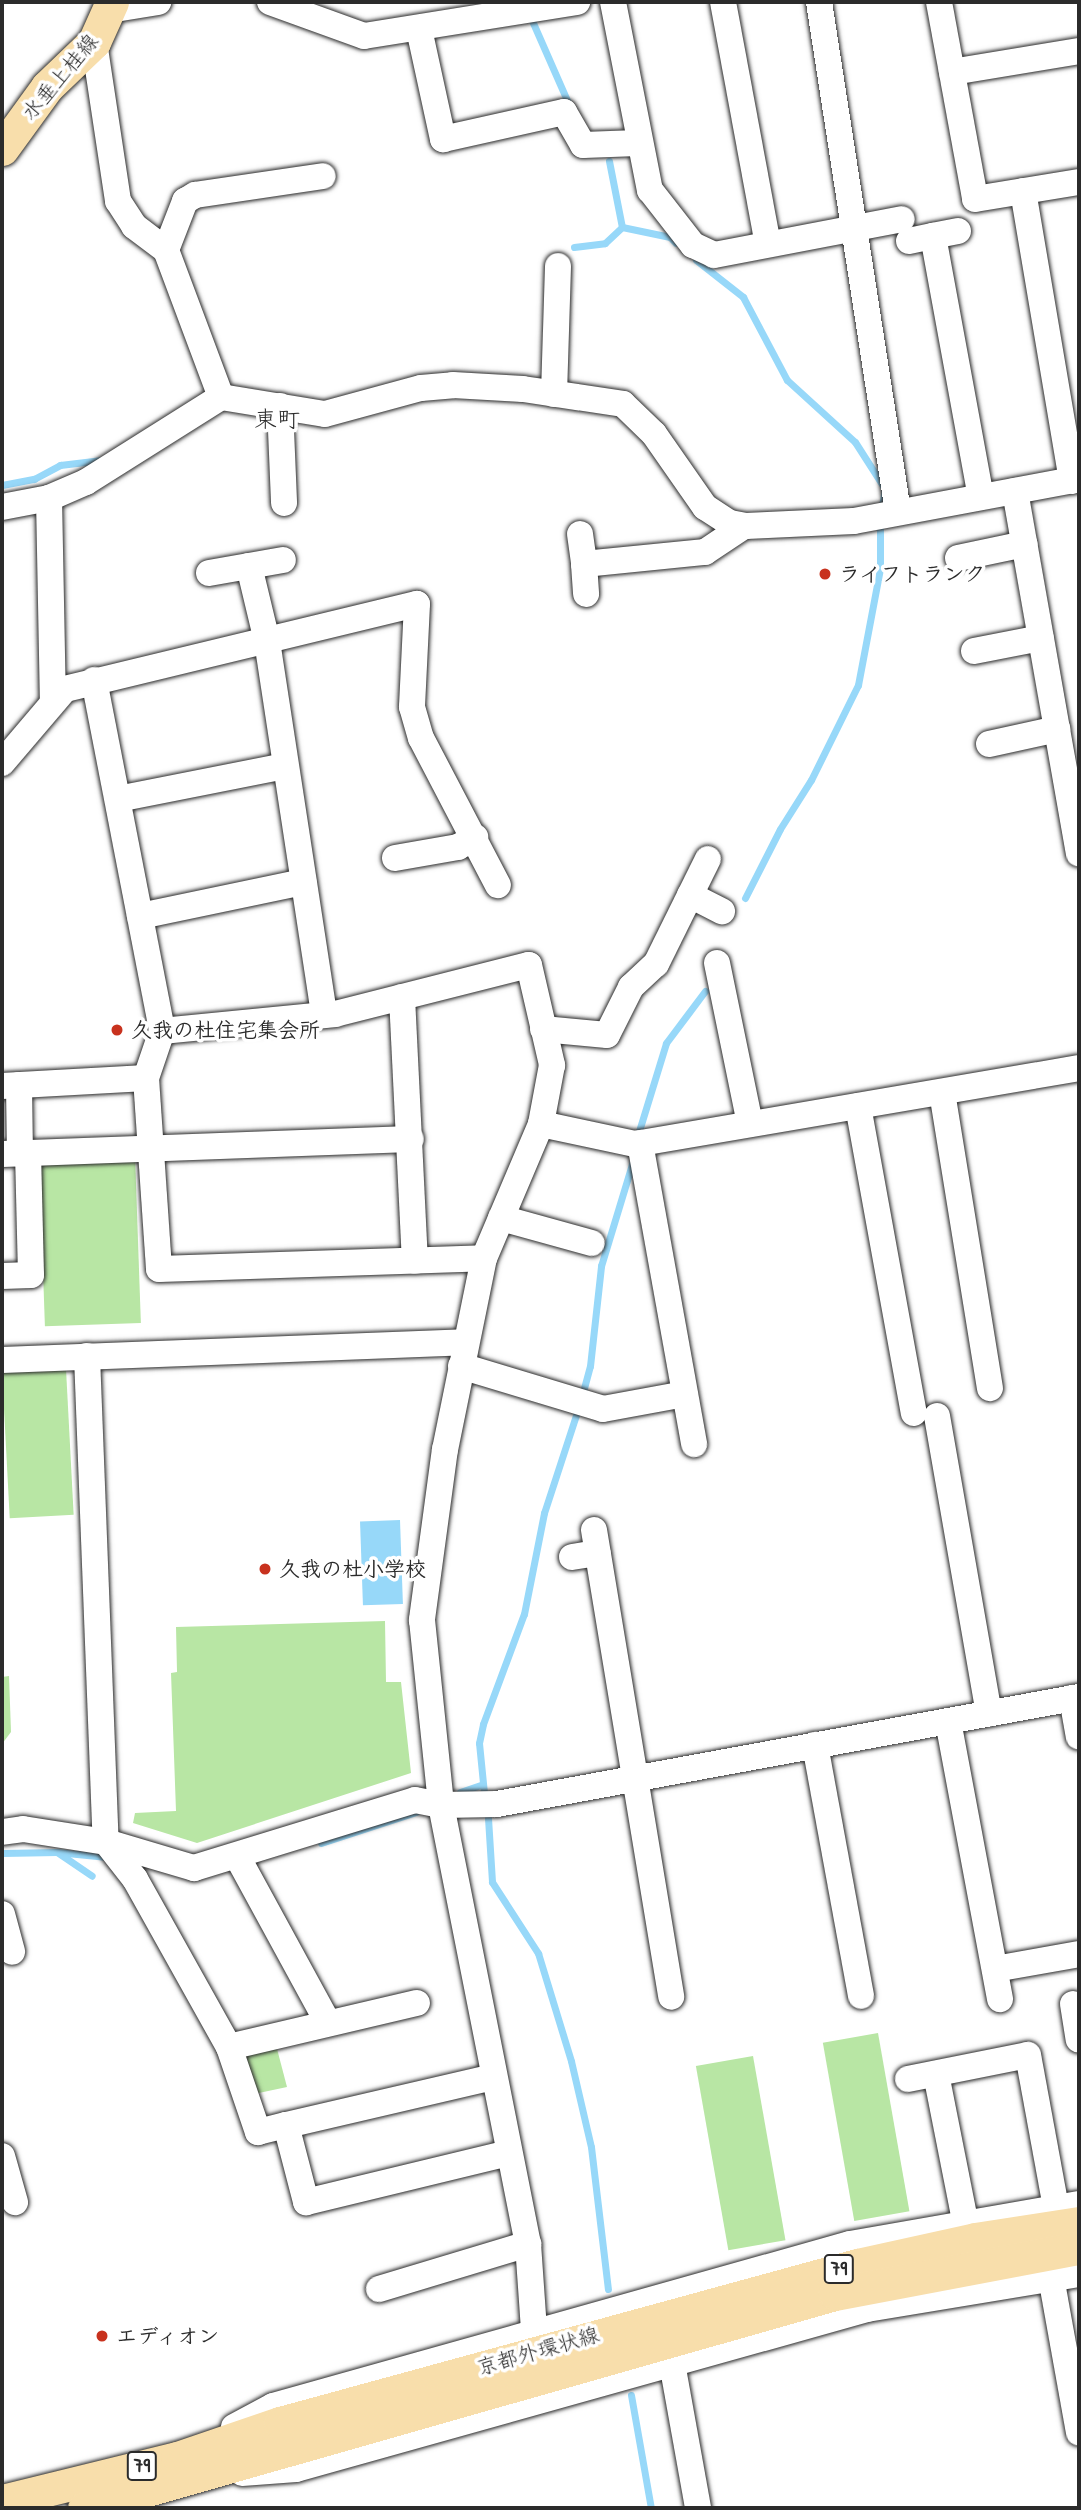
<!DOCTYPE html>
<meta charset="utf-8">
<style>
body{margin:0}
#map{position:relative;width:1081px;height:2510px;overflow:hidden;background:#fff;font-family:"Patrick Hand","Klee One",sans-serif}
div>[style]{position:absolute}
.green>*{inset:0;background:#b8e6a4;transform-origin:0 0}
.water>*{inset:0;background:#97d8f9;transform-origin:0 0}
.stream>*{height:7px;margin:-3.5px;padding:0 3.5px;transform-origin:3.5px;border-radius:3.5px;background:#97d8f9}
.roads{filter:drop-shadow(0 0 2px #2b2b2b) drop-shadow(0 0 2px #2b2b2b)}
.minor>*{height:26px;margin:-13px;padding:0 13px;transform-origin:13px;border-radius:13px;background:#fff}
.major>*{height:33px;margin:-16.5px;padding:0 16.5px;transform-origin:16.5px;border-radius:16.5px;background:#f8deab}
.dots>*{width:19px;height:19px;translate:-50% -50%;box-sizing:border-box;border:4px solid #fff;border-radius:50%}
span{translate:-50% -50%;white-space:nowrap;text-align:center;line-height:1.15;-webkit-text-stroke:7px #fff;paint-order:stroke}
.shield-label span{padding:2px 5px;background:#fff;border:2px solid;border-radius:5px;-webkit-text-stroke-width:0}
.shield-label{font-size:19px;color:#2b2b2b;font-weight:700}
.street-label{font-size:21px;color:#2b2b2b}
.poi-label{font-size:21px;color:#2b2b2b;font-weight:700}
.left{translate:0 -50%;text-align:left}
.neighbourhood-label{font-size:23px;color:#2b2b2b}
.frame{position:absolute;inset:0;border:4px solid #2b2b2b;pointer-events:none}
</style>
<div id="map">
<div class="green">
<i style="left:135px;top:1155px;width:168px;height:96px;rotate:88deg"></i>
<i style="left:66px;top:1369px;width:146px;height:64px;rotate:87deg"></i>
<i style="clip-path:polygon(385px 1621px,386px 1682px,401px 1682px,411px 1773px,197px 1843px,133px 1823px,135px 1813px,176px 1811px,171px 1673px,177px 1672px,176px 1627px)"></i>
<i style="clip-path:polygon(9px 1676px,11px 1732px,2px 1744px,2px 1677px)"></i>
<i style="left:878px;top:2033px;width:181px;height:56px;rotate:80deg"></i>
<i style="clip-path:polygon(276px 2045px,287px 2087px,254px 2094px,240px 2066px,246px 2053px)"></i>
<i style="left:753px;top:2056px;width:187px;height:58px;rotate:80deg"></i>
</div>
<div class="water">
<i style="left:400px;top:1520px;width:84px;height:40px;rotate:88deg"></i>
</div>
<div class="stream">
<i style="left:530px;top:16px;width:99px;rotate:66.3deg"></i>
<i style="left:609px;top:161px;width:67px;rotate:78.9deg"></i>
<i style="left:622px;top:227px;width:49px;rotate:11.8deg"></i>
<i style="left:670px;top:237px;width:8px;rotate:45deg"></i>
<i style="left:574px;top:247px;width:31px;rotate:-7deg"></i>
<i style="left:605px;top:243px;width:23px;rotate:-43deg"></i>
<i style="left:696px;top:260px;width:60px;rotate:38.2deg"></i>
<i style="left:743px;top:297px;width:94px;rotate:62.1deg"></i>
<i style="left:787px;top:380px;width:92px;rotate:42.4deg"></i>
<i style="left:855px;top:442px;width:56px;rotate:57.4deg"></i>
<i style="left:885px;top:489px;width:22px;rotate:100deg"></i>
<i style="left:2px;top:485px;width:33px;rotate:-11deg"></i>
<i style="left:34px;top:479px;width:30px;rotate:-28deg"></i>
<i style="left:60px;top:465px;width:42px;rotate:-6.8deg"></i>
<i style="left:745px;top:898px;width:77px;rotate:-63.1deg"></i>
<i style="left:780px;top:829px;width:58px;rotate:-57.7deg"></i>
<i style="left:811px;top:780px;width:106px;rotate:-63.7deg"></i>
<i style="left:858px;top:685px;width:118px;rotate:-79.3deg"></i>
<i style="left:880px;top:569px;width:46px;rotate:-90deg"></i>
<i style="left:639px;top:1131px;width:92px;rotate:-72.9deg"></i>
<i style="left:666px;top:1043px;width:65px;rotate:-53.1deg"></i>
<i style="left:460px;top:1792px;width:24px;rotate:-19deg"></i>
<i style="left:484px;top:1793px;width:50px;rotate:-95.7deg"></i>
<i style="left:479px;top:1743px;width:19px;rotate:-78deg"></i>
<i style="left:483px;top:1724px;width:117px;rotate:-69.6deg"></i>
<i style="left:524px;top:1614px;width:103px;rotate:-78.8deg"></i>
<i style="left:544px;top:1513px;width:116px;rotate:-71.9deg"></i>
<i style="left:580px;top:1403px;width:38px;rotate:-75deg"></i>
<i style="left:590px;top:1366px;width:101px;rotate:-83.7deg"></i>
<i style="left:601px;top:1266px;width:110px;rotate:-73.1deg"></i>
<i style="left:488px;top:1818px;width:64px;rotate:86.4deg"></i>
<i style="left:492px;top:1882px;width:85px;rotate:57.1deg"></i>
<i style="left:538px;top:1953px;width:113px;rotate:73deg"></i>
<i style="left:571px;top:2061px;width:88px;rotate:76.9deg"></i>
<i style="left:591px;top:2147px;width:143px;rotate:83.2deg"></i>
<i style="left:321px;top:1843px;width:100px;rotate:-18.1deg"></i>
<i style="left:57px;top:1852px;width:50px;rotate:5.7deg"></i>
<i style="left:2px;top:1853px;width:55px;rotate:-1deg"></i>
<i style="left:57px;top:1852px;width:42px;rotate:34.4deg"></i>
<i style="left:631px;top:2395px;width:115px;rotate:80deg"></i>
</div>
<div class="roads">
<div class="minor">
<i style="left:270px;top:2px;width:100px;rotate:19.9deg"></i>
<i style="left:364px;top:36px;width:216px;rotate:-9.1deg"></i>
<i style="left:613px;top:2px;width:192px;rotate:78.9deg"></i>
<i style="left:650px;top:190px;width:70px;rotate:52deg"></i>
<i style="left:693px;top:245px;width:23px;rotate:25deg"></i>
<i style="left:714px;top:255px;width:191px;rotate:-10.8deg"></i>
<i style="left:723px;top:2px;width:246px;rotate:79.5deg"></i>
<i style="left:819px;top:2px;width:516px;rotate:81.19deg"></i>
<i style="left:939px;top:2px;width:200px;rotate:79.6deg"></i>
<i style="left:975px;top:199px;width:105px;rotate:-9.3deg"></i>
<i style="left:109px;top:10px;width:50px;rotate:-9.3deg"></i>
<i style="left:419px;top:29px;width:113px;rotate:77.7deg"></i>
<i style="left:443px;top:139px;width:124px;rotate:-12.6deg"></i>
<i style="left:564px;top:112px;width:38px;rotate:60deg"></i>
<i style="left:583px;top:145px;width:55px;rotate:-2.1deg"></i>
<i style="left:94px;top:42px;width:161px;rotate:81.4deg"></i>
<i style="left:118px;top:201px;width:30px;rotate:57deg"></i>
<i style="left:134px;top:226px;width:40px;rotate:37deg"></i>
<i style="left:166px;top:250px;width:157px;rotate:69.5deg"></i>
<i style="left:952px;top:72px;width:129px;rotate:-9.4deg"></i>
<i style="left:1023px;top:191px;width:294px;rotate:80.4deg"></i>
<i style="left:958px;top:231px;width:25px;rotate:169deg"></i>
<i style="left:933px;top:236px;width:265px;rotate:79.6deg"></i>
<i style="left:909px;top:241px;width:25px;rotate:-12deg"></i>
<i style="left:166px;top:250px;width:53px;rotate:-68.8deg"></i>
<i style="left:185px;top:201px;width:12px;rotate:-31deg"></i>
<i style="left:195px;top:195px;width:129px;rotate:-8.4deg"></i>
<i style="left:554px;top:394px;width:128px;rotate:-88.2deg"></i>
<i style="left:280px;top:406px;width:97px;rotate:87.6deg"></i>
<i style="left:1015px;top:491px;width:368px;rotate:80deg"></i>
<i style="left:49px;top:498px;width:203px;rotate:88.9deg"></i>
<i style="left:2px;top:507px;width:48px;rotate:-10.8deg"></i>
<i style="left:49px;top:498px;width:40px;rotate:-23.4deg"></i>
<i style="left:86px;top:482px;width:160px;rotate:-32.2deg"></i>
<i style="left:221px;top:397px;width:105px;rotate:9.3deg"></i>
<i style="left:325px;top:414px;width:99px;rotate:-15.2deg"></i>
<i style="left:421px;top:388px;width:32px;rotate:-5deg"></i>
<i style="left:453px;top:385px;width:70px;rotate:3.3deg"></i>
<i style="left:523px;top:389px;width:101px;rotate:8.5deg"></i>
<i style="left:623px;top:404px;width:43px;rotate:44.1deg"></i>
<i style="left:654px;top:434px;width:89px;rotate:55.1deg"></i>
<i style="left:705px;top:507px;width:30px;rotate:33deg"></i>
<i style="left:730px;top:523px;width:16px;rotate:11deg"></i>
<i style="left:746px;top:526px;width:108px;rotate:-2.7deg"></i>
<i style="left:854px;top:521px;width:229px;rotate:-10.6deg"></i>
<i style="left:580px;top:534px;width:30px;rotate:82deg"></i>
<i style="left:584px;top:564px;width:122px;rotate:-5.7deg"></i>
<i style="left:705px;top:552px;width:47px;rotate:-33.7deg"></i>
<i style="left:958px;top:558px;width:68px;rotate:-11.8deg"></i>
<i style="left:584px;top:564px;width:30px;rotate:86deg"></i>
<i style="left:249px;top:566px;width:77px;rotate:76.5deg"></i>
<i style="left:267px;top:641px;width:378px;rotate:81.3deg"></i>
<i style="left:209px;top:573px;width:75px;rotate:-10deg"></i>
<i style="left:974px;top:651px;width:68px;rotate:-11deg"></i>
<i style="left:94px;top:680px;width:358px;rotate:79deg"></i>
<i style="left:989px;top:744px;width:70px;rotate:-12.4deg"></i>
<i style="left:2px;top:763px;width:97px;rotate:-49.6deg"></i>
<i style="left:65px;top:689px;width:362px;rotate:-13.6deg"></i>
<i style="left:417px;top:604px;width:103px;rotate:92.8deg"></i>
<i style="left:412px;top:707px;width:32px;rotate:74deg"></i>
<i style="left:421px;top:738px;width:166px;rotate:62.4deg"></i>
<i style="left:118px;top:799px;width:170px;rotate:-11.2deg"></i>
<i style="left:395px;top:858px;width:64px;rotate:-9.9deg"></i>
<i style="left:458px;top:847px;width:20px;rotate:-30deg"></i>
<i style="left:690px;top:895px;width:36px;rotate:27deg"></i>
<i style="left:140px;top:916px;width:167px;rotate:-11.8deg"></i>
<i style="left:717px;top:963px;width:164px;rotate:78.4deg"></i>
<i style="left:402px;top:997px;width:264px;rotate:87.2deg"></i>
<i style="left:543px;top:1029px;width:64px;rotate:5.4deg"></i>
<i style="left:607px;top:1035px;width:54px;rotate:-63.4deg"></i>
<i style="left:631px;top:987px;width:34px;rotate:-43deg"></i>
<i style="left:656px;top:964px;width:117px;rotate:-63.7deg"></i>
<i style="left:146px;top:1078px;width:191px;rotate:86.1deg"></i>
<i style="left:159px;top:1269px;width:325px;rotate:-1.9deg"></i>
<i style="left:19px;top:1085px;width:69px;rotate:89.2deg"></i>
<i style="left:2px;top:1086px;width:144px;rotate:-3.2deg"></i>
<i style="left:146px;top:1078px;width:50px;rotate:-71.2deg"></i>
<i style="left:162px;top:1031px;width:174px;rotate:-5.6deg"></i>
<i style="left:335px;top:1014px;width:200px;rotate:-14.2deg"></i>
<i style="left:529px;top:965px;width:103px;rotate:77deg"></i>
<i style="left:552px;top:1065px;width:60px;rotate:100.6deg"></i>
<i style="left:541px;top:1124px;width:146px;rotate:113deg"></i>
<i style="left:484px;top:1258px;width:195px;rotate:101.5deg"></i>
<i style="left:445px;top:1449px;width:173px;rotate:97.7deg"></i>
<i style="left:422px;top:1620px;width:186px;rotate:84.1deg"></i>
<i style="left:441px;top:1805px;width:448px;rotate:78.8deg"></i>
<i style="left:528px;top:2244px;width:86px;rotate:86deg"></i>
<i style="left:942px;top:1092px;width:300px;rotate:80.8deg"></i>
<i style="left:858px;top:1106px;width:312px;rotate:79.7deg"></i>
<i style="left:541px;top:1124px;width:96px;rotate:12deg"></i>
<i style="left:635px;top:1144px;width:450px;rotate:-9.7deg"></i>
<i style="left:640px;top:1143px;width:306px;rotate:79.8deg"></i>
<i style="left:2px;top:1154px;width:409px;rotate:-2.1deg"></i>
<i style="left:501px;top:1218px;width:94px;rotate:15.4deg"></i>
<i style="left:2px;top:1276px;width:29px;rotate:-2deg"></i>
<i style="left:31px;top:1275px;width:122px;rotate:-91.4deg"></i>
<i style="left:87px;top:1356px;width:486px;rotate:87.8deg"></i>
<i style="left:106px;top:1842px;width:47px;rotate:51.9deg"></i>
<i style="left:135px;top:1879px;width:193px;rotate:60.8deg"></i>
<i style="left:229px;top:2047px;width:90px;rotate:71.2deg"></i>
<i style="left:258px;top:2132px;width:29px;rotate:-14deg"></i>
<i style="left:2px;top:1360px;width:463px;rotate:-2.2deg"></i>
<i style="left:461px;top:1366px;width:148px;rotate:16.8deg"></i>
<i style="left:603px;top:1409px;width:83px;rotate:-10.4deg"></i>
<i style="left:937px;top:1416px;width:302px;rotate:80.1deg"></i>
<i style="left:594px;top:1530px;width:473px;rotate:80.6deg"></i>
<i style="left:572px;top:1557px;width:26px;rotate:-9deg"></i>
<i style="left:1072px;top:1698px;width:39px;rotate:80deg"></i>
<i style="left:948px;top:1721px;width:283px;rotate:79.4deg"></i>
<i style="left:815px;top:1745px;width:255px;rotate:79.6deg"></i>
<i style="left:2px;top:1832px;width:21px;rotate:-8deg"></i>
<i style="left:23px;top:1829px;width:84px;rotate:8.9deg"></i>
<i style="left:106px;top:1842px;width:92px;rotate:16.5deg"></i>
<i style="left:194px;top:1868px;width:231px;rotate:-17.1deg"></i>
<i style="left:415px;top:1800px;width:26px;rotate:11deg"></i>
<i style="left:441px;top:1805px;width:56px;rotate:-1deg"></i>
<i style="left:497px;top:1804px;width:592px;rotate:-10.42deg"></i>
<i style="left:237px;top:1856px;width:188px;rotate:61.4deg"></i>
<i style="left:2px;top:1914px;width:39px;rotate:75deg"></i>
<i style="left:995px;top:1969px;width:85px;rotate:-10.1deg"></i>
<i style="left:1073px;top:2004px;width:36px;rotate:81deg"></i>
<i style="left:229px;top:2047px;width:193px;rotate:-13.2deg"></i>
<i style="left:936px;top:2074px;width:150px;rotate:78.8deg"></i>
<i style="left:493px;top:2077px;width:212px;rotate:166.9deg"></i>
<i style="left:286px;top:2125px;width:80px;rotate:75.4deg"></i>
<i style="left:306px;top:2202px;width:209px;rotate:-13.6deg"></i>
<i style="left:908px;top:2079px;width:122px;rotate:-11.3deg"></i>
<i style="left:1028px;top:2055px;width:155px;rotate:79.6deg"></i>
<i style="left:2px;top:2156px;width:48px;rotate:74.2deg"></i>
<i style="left:1051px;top:2277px;width:158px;rotate:79.8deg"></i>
<i style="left:379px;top:2289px;width:156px;rotate:-16.8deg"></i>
<i style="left:672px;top:2363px;width:147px;rotate:79.8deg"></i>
<i style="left:234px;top:2427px;width:44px;rotate:-28.3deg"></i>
<i style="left:273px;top:2406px;width:599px;rotate:-15.68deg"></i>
<i style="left:850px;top:2244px;width:232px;rotate:-9.9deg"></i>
<i style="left:242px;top:2473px;width:54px;rotate:-4.2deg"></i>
<i style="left:296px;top:2469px;width:593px;rotate:-15.65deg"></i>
<i style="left:867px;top:2309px;width:215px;rotate:-9.4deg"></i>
</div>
<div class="major">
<i style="left:2px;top:149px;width:77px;rotate:-54deg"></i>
<i style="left:47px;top:87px;width:65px;rotate:-43.8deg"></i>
<i style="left:94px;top:42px;width:44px;rotate:-65.8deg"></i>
<i style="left:2px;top:2501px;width:180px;rotate:-13.8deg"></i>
<i style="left:177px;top:2458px;width:109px;rotate:-18.8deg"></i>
<i style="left:280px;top:2423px;width:598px;rotate:-15.31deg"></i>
<i style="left:857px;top:2265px;width:121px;rotate:-12.4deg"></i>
<i style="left:975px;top:2239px;width:105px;rotate:-8.7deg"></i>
<i style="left:84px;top:2508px;width:781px;rotate:-15.91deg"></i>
<i style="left:835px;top:2294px;width:248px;rotate:-10.7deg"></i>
</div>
</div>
<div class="dots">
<i style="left:825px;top:574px;background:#c8321e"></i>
<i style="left:117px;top:1030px;background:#c8321e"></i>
<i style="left:265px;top:1569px;background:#c8321e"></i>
<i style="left:102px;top:2336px;background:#c8321e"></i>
</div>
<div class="shield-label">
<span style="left:839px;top:2269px">79</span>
<span style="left:142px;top:2466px">79</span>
</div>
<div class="street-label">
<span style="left:60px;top:77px;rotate:-50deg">水垂上桂線</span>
<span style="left:538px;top:2351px;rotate:-16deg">京都外環状線</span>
</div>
<div class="poi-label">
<span class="left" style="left:839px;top:574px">ライフトランク</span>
<span class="left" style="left:131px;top:1030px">久我の杜住宅集会所</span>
<span class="left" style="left:279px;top:1569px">久我の杜小学校</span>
<span class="left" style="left:116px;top:2336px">エディオン</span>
</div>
<div class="neighbourhood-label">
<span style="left:277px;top:419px">東町</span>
</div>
<div class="frame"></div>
</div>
